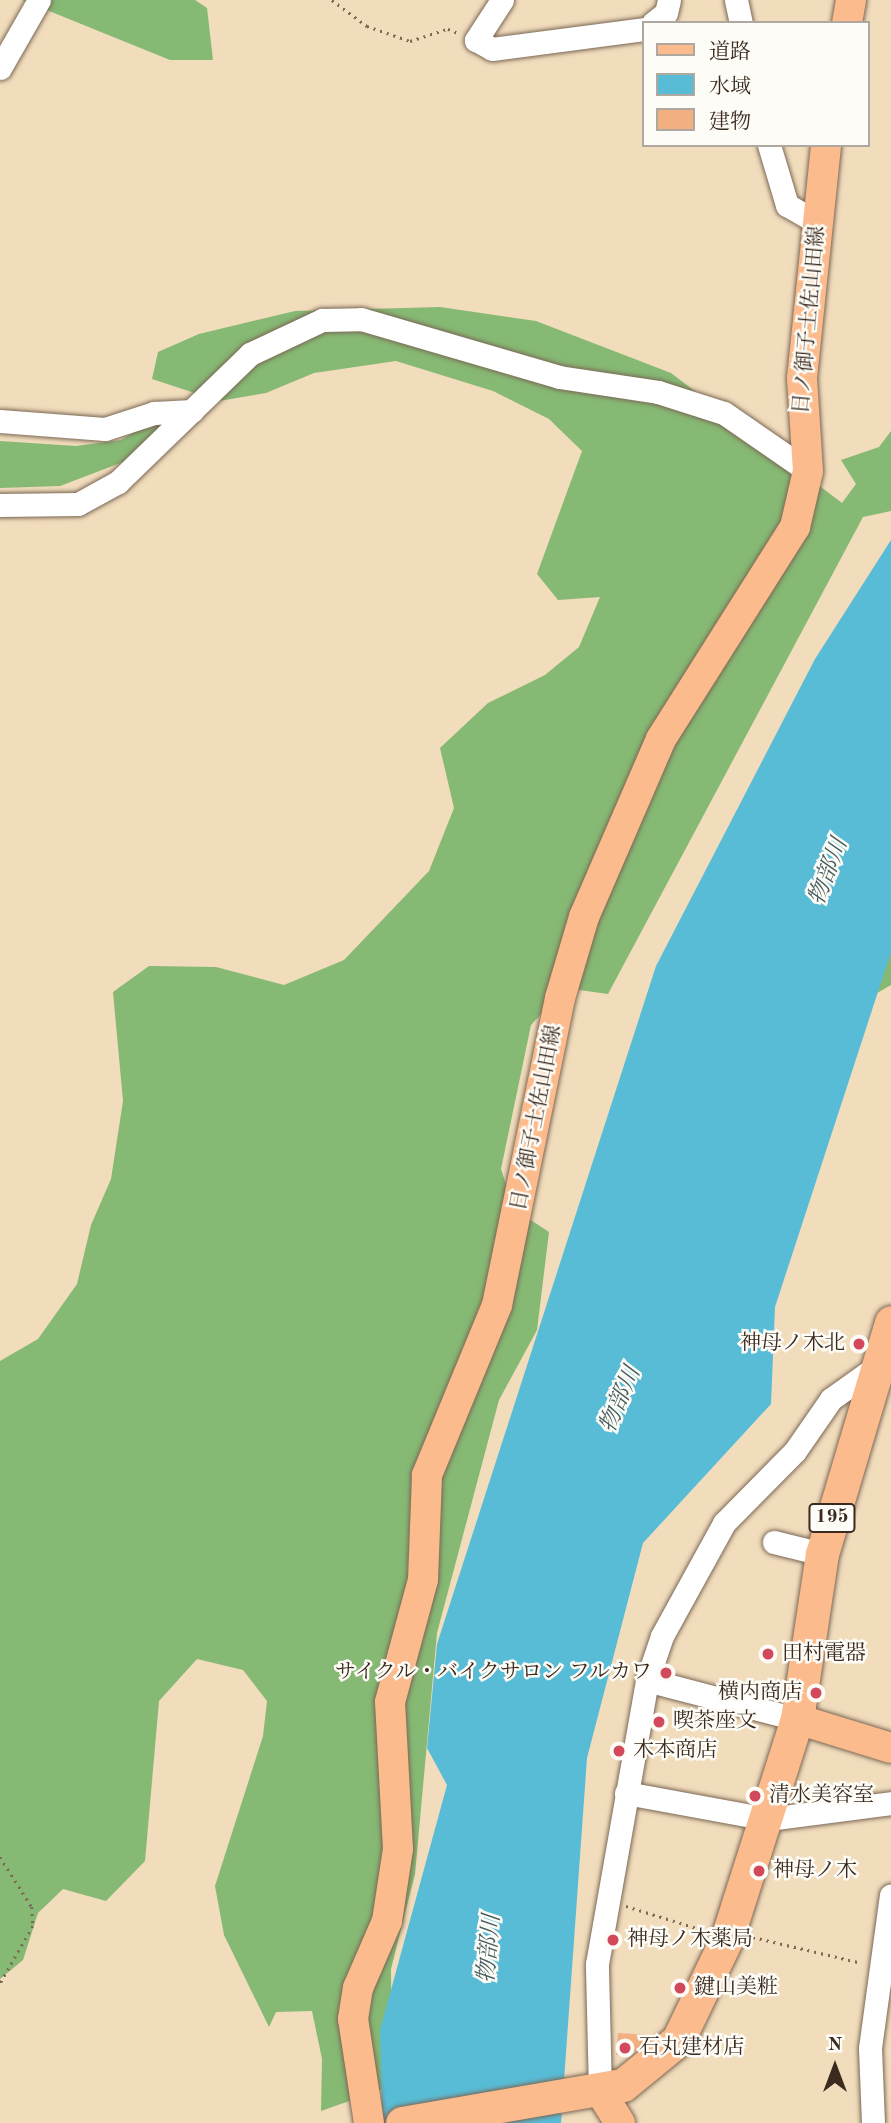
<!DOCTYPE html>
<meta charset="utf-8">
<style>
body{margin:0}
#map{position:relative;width:891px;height:2123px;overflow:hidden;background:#f1dcbc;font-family:"Old Standard TT","Noto Serif JP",serif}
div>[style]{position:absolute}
.forest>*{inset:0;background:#86b974}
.water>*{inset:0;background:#59bcd7}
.building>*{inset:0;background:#f2b081}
.path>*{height:2.5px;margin-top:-1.25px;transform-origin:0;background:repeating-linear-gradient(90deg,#7b6855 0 2px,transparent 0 7px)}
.roads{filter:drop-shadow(0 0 2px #7b6855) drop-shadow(0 0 2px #7b6855)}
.minor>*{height:23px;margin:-11.5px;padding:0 11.5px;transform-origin:11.5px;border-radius:11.5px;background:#fff}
.major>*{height:30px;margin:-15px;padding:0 15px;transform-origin:15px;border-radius:15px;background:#fbbb8d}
.highway>*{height:33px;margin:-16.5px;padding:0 16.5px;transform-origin:16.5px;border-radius:16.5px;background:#fbbb8d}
.dots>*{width:19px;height:19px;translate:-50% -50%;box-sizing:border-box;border:4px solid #fdfcf7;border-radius:50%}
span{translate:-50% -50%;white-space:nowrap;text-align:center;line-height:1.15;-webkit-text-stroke:5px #fdfcf7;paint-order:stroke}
.shield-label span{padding:2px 5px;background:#fdfcf7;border:2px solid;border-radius:5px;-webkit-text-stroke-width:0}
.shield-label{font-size:19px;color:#3b2a1e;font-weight:700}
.street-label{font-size:21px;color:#3b2a1e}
.poi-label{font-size:21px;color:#3b2a1e}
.right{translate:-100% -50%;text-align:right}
.left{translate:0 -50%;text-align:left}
.water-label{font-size:23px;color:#465d5f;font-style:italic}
.legend{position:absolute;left:642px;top:21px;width:228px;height:126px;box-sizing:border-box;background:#fdfcf7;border:2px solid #afa8a0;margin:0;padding:9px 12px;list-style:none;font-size:21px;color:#3b2a1e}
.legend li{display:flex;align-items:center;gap:14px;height:35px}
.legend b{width:35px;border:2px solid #afa8a0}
.north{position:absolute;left:800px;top:2032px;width:70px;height:70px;-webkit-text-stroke:5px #fdfcf7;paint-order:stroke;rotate:0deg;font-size:19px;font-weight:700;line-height:28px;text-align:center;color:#3b2a1e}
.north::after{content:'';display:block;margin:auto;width:24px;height:32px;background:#3b2a1e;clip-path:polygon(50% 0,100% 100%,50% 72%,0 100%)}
</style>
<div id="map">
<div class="forest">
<i style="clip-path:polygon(22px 0,195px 0,207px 8px,213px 60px,170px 60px)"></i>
<i style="clip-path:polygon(440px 307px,536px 321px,671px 373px,842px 503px,856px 484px,841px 460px,879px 447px,891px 431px,891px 511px,863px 517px,608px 994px,565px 988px,531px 1025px,501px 1169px,514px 1209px,549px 1232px,537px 1330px,499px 1400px,437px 1633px,415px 1874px,391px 1969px,392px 2086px,321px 2111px,322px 2059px,312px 2011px,276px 2012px,269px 2027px,224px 1935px,215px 1886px,263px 1736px,267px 1701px,243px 1670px,197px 1659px,159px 1701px,145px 1861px,106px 1901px,63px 1889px,38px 1913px,23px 1960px,0 1979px,0 1361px,38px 1339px,77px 1284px,91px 1225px,111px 1179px,123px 1101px,113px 992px,149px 966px,216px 967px,284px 985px,344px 960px,429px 871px,454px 808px,440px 748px,488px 703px,545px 675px,579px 647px,600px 597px,558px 600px,537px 574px,582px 451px,549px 419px,493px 391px,396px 361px,314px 373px,266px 393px,219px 401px,152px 379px,158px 352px,199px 334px,295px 311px)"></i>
<i style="clip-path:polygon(148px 424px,162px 425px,123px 462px,60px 486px,0 488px,0 441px,76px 446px,121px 440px)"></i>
<i style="clip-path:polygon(891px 931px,891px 985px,872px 996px)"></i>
</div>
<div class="water">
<i style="clip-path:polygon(891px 540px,891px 952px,775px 1307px,771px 1404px,643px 1543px,587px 1758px,561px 2123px,382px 2123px,380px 2030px,447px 1785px,427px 1748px,437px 1644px,656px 966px,815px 659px)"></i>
</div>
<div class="building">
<i style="clip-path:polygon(618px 2033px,650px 2035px,650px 2038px,629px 2056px,616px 2055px)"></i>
</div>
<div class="path">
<i style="left:332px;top:0;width:44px;rotate:36.6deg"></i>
<i style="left:367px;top:26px;width:46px;rotate:19.2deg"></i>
<i style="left:410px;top:41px;width:40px;rotate:-18deg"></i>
<i style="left:448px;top:29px;width:11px;rotate:22deg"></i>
<i style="left:0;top:1857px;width:59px;rotate:57.4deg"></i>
<i style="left:32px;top:1907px;width:19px;rotate:87deg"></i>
<i style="left:33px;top:1926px;width:67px;rotate:119.6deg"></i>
<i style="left:626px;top:1906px;width:81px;rotate:17.3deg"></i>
<i style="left:753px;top:1937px;width:112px;rotate:13.4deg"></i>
</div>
<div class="roads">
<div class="minor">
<i style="left:502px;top:0;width:48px;rotate:123deg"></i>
<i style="left:476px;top:40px;width:18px;rotate:29deg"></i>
<i style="left:492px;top:49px;width:153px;rotate:-7.5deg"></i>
<i style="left:736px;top:0;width:24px;rotate:78deg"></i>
<i style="left:653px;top:23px;width:16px;rotate:-38deg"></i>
<i style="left:666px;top:13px;width:13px;rotate:-77deg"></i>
<i style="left:0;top:68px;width:78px;rotate:-60.2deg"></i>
<i style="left:769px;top:145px;width:63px;rotate:73.3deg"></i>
<i style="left:787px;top:205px;width:36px;rotate:30deg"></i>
<i style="left:0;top:421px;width:105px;rotate:4.4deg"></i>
<i style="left:105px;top:429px;width:52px;rotate:-18.1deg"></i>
<i style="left:154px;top:413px;width:38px;rotate:-3deg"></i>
<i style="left:0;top:505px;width:78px;rotate:-0.7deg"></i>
<i style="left:78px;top:504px;width:46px;rotate:-28.8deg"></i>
<i style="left:118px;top:482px;width:184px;rotate:-44.1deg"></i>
<i style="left:250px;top:354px;width:80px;rotate:-25.3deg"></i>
<i style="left:322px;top:320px;width:39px;rotate:-1deg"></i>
<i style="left:361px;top:319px;width:206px;rotate:16.3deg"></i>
<i style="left:559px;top:377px;width:100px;rotate:8.6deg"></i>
<i style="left:658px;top:392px;width:69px;rotate:17.7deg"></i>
<i style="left:724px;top:413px;width:102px;rotate:34.6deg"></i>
<i style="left:774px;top:1542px;width:49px;rotate:14deg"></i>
<i style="left:647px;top:1680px;width:155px;rotate:14.6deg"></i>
<i style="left:626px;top:1793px;width:144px;rotate:10.4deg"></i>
<i style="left:768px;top:1819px;width:124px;rotate:-7.4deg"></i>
<i style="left:600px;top:2091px;width:127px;rotate:-91.4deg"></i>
<i style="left:597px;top:1964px;width:288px;rotate:-80deg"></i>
<i style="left:647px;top:1680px;width:46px;rotate:-71.2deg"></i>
<i style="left:662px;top:1636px;width:129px;rotate:-61.2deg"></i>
<i style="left:724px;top:1523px;width:101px;rotate:-45.4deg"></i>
<i style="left:795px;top:1451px;width:63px;rotate:-55.3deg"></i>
<i style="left:831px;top:1399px;width:55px;rotate:-35.4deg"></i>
<i style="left:873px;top:2123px;width:75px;rotate:-92.3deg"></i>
<i style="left:870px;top:2048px;width:154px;rotate:-82.2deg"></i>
</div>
<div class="major">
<i style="left:847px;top:23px;width:23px;rotate:-80deg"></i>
<i style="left:797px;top:1719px;width:98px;rotate:17.1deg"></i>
<i style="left:600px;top:2091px;width:38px;rotate:58deg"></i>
<i style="left:369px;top:2123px;width:105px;rotate:-98.7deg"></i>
<i style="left:353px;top:2019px;width:31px;rotate:-81deg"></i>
<i style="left:358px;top:1988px;width:73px;rotate:-66.6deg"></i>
<i style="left:387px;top:1921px;width:73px;rotate:-81.3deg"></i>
<i style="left:398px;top:1849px;width:147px;rotate:-93.1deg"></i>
<i style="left:390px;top:1702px;width:126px;rotate:-74.9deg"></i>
<i style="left:423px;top:1580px;width:105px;rotate:-87.8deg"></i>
<i style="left:427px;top:1475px;width:184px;rotate:-67.6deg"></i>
<i style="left:497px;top:1305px;width:313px;rotate:-78.4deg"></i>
<i style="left:560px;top:998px;width:84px;rotate:-73.5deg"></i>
<i style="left:584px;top:917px;width:194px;rotate:-66.6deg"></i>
<i style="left:661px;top:739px;width:251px;rotate:-57.7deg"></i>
<i style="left:795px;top:527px;width:57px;rotate:-76.9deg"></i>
<i style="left:808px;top:471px;width:93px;rotate:-93.7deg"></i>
<i style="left:802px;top:378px;width:234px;rotate:-84.1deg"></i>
</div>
<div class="highway">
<i style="left:402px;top:2123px;width:224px;rotate:-9.8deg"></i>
<i style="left:623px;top:2085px;width:71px;rotate:-39.3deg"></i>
<i style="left:678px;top:2040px;width:113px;rotate:-64.3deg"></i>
<i style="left:727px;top:1938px;width:230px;rotate:-72.3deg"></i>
<i style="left:797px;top:1719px;width:167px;rotate:-81.4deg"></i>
<i style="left:822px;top:1554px;width:242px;rotate:-73.4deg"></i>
</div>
</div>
<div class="dots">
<i style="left:859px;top:1344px;background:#d1495b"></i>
<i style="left:768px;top:1654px;background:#d1495b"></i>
<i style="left:666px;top:1673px;background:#d1495b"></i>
<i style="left:816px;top:1693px;background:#d1495b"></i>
<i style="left:659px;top:1722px;background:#d1495b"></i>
<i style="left:619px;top:1751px;background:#d1495b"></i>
<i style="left:755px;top:1796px;background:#d1495b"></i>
<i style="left:759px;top:1871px;background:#d1495b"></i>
<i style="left:613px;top:1940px;background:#d1495b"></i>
<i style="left:680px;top:1988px;background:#d1495b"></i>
<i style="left:625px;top:2048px;background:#d1495b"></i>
</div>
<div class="shield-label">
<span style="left:832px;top:1518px">195</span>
</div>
<div class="street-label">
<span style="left:810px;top:320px;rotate:-85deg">日ノ御子土佐山田線</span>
<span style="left:537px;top:1118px;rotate:-79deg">日ノ御子土佐山田線</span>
</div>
<div class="poi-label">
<span class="right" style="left:845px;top:1344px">神母ノ木北</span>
<span class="left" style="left:782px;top:1654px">田村電器</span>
<span class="right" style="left:652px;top:1673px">サイクル・バイクサロン フルカワ</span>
<span class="right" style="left:802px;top:1693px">横内商店</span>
<span class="left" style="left:673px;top:1722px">喫茶座文</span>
<span class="left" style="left:633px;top:1751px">木本商店</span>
<span class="left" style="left:769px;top:1796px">清水美容室</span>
<span class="left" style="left:773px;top:1871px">神母ノ木</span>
<span class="left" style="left:627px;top:1940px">神母ノ木薬局</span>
<span class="left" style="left:694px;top:1988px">鍵山美粧</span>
<span class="left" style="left:639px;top:2048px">石丸建材店</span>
</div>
<div class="water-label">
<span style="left:829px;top:872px;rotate:-69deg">物部川</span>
<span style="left:621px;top:1400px;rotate:-67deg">物部川</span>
<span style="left:490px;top:1949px;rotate:-85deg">物部川</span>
</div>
<ul class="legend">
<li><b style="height:9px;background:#fbbb8d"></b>道路</li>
<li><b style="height:19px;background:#59bcd7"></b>水域</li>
<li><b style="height:19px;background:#f2b081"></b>建物</li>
</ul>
<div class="north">N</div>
</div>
